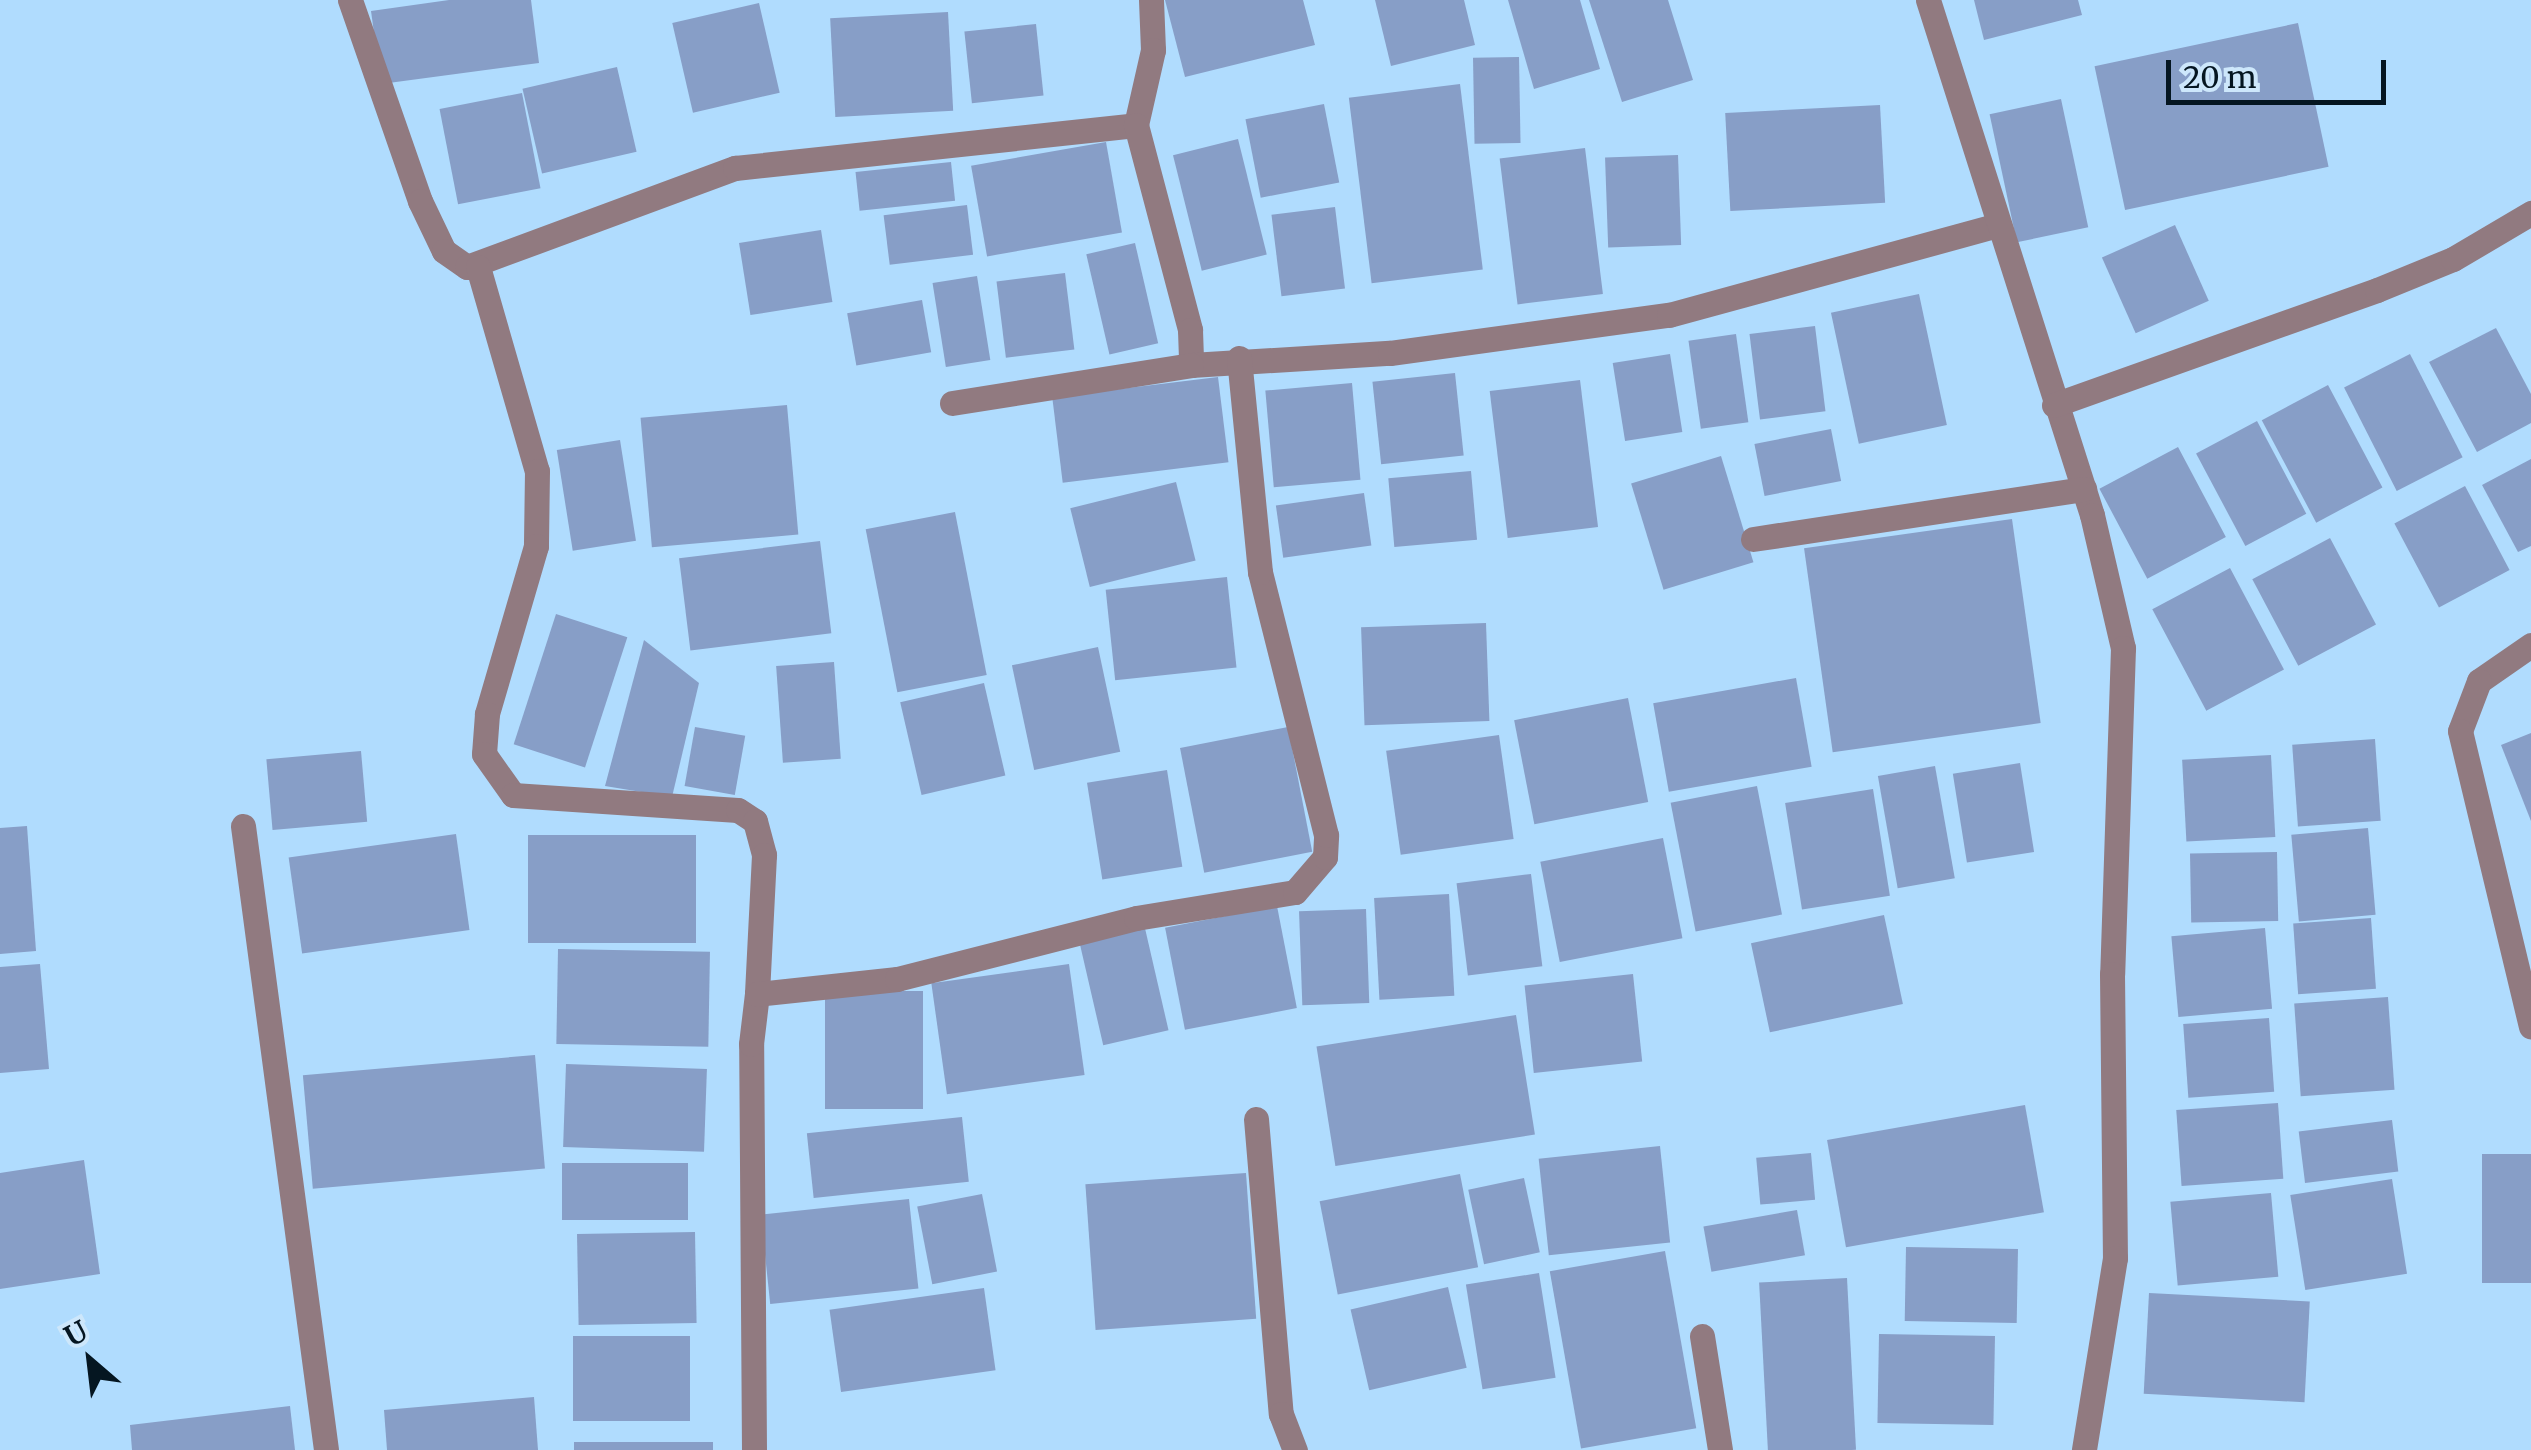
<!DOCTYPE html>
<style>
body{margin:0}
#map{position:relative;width:2531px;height:1450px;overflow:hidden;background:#b0dcfe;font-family:Merriweather,serif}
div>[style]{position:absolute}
.building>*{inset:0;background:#879ec7;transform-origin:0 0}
.street>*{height:25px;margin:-12.5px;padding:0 12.5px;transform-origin:12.5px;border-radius:12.5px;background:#917a80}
span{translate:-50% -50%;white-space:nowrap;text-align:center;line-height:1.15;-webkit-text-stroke:9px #cde7fb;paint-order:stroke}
.north{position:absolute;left:40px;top:1310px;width:100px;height:100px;-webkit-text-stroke:8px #cde7fb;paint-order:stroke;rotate:332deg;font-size:28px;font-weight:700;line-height:40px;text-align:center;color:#051621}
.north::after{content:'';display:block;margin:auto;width:35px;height:45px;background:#051621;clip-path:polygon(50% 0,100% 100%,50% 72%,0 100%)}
.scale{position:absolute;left:2166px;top:60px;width:220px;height:45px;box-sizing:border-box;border:5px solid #051621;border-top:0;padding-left:12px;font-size:30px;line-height:35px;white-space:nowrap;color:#051621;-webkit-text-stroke:8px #cde7fb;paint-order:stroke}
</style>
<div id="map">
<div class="building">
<i style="clip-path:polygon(449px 0,531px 0,539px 63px,381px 84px,371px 11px)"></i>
<i style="clip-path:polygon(1165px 0,1303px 0,1315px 45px,1185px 77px)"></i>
<i style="clip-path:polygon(1375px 0,1464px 0,1475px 45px,1391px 66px)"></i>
<i style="clip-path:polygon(1508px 0,1580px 0,1600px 69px,1534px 89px)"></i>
<i style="clip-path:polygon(1589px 0,1668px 0,1693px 80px,1622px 102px)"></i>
<i style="clip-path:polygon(1974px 0,2078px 0,2082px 15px,1984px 40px)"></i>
<i style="left:759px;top:3px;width:92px;height:89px;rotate:77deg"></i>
<i style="left:948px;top:12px;width:99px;height:118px;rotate:87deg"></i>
<i style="left:2298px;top:23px;width:147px;height:208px;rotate:78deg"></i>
<i style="left:1036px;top:24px;width:72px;height:72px;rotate:84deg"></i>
<i style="left:1519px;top:57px;width:86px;height:46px;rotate:89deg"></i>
<i style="left:617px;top:67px;width:87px;height:97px;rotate:77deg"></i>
<i style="left:1460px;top:84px;width:187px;height:112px;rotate:83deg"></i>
<i style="left:522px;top:93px;width:97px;height:84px;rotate:79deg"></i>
<i style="left:2061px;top:99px;width:131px;height:73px;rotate:78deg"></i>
<i style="left:1324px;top:104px;width:80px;height:80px;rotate:79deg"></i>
<i style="left:1880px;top:105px;width:98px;height:155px;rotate:87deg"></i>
<i style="left:1238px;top:139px;width:119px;height:67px;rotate:76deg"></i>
<i style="left:1106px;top:142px;width:92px;height:137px;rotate:80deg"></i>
<i style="left:1585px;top:148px;width:147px;height:86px;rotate:83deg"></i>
<i style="left:1678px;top:155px;width:90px;height:73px;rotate:88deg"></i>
<i style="left:951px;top:162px;width:39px;height:96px;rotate:84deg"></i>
<i style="left:967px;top:205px;width:50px;height:84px;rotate:83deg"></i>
<i style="left:1335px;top:207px;width:82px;height:64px;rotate:83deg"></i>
<i style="left:2175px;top:225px;width:83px;height:80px;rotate:66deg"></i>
<i style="left:821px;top:230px;width:73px;height:83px;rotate:81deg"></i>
<i style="left:1135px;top:243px;width:103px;height:50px;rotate:77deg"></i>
<i style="left:1065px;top:273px;width:77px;height:69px;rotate:83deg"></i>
<i style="left:977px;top:276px;width:85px;height:45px;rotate:81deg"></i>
<i style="left:1919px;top:294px;width:134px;height:90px;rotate:78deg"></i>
<i style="left:922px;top:300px;width:53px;height:76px;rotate:80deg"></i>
<i style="left:1815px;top:326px;width:86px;height:66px;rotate:83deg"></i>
<i style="clip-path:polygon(2496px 328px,2531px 394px,2531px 423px,2477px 452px,2429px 362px)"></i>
<i style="left:1736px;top:334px;width:89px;height:48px;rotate:82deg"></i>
<i style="left:1670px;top:354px;width:79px;height:58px;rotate:81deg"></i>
<i style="left:2410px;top:354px;width:116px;height:74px;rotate:63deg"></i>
<i style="left:1455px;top:373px;width:83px;height:83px;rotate:84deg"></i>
<i style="left:1218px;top:377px;width:86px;height:167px;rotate:83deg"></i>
<i style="left:1580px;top:380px;width:148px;height:91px;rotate:83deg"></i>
<i style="left:1352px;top:383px;width:97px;height:87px;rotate:85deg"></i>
<i style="left:2328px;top:385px;width:116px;height:75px;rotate:62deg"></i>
<i style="left:787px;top:405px;width:130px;height:147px;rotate:85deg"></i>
<i style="left:2257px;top:421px;width:105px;height:69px;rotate:62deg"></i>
<i style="left:1831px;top:429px;width:53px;height:78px;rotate:79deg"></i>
<i style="left:620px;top:440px;width:102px;height:64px;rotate:81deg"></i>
<i style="left:2178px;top:447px;width:102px;height:89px;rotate:62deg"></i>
<i style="left:1721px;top:456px;width:111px;height:94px;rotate:73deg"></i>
<i style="clip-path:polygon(2531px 459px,2531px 546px,2518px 552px,2482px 485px)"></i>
<i style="left:1471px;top:471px;width:69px;height:83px;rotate:85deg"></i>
<i style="left:1176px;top:482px;width:81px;height:109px;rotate:76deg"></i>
<i style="left:2465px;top:486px;width:95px;height:80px;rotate:62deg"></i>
<i style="left:1364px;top:493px;width:53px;height:89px;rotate:82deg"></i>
<i style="left:955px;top:512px;width:166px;height:91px;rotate:79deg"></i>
<i style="left:2012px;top:519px;width:206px;height:210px;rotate:82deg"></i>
<i style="left:2330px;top:538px;width:98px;height:88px;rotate:62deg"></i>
<i style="left:820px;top:541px;width:93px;height:142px;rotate:83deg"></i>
<i style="left:2230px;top:568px;width:115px;height:88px;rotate:62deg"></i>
<i style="left:1227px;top:577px;width:91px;height:122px;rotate:84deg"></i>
<i style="left:556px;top:614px;width:75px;height:137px;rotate:18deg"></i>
<i style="left:1486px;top:623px;width:98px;height:125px;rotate:88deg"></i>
<i style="clip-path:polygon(644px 640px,699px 683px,672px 797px,605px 786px)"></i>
<i style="left:1098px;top:647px;width:107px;height:88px;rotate:78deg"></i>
<i style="left:834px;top:662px;width:97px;height:58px;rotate:86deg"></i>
<i style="left:1796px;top:678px;width:90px;height:145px;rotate:80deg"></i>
<i style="left:984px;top:683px;width:95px;height:86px;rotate:77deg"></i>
<i style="left:1628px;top:698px;width:106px;height:116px;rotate:79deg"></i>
<i style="left:695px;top:727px;width:51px;height:60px;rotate:10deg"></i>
<i style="left:1288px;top:727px;width:127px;height:110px;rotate:79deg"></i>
<i style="clip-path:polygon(2531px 733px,2531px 821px,2501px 745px)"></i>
<i style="left:1499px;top:735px;width:105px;height:114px;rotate:82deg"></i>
<i style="left:2375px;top:739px;width:82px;height:83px;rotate:86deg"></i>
<i style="left:361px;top:751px;width:71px;height:95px;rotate:85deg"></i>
<i style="left:2271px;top:755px;width:82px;height:89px;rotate:87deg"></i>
<i style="left:2020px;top:763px;width:90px;height:68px;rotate:81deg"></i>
<i style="left:1935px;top:766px;width:114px;height:58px;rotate:80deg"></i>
<i style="left:1167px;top:770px;width:98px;height:81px;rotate:81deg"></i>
<i style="left:1757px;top:786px;width:131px;height:88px;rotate:79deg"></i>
<i style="left:1873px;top:789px;width:108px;height:89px;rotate:81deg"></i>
<i style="clip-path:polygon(27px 826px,36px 951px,0 954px,0 828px)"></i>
<i style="left:2368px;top:828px;width:87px;height:77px;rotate:85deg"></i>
<i style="left:456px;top:834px;width:97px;height:169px;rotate:82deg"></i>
<i style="left:528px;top:835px;width:168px;height:108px"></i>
<i style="left:1663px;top:838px;width:102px;height:125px;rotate:79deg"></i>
<i style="left:2277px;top:852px;width:69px;height:87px;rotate:89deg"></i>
<i style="left:1531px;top:874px;width:93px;height:75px;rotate:83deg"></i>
<i style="left:1449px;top:894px;width:102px;height:75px;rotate:87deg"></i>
<i style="left:1277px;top:906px;width:104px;height:114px;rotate:79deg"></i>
<i style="left:1366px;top:909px;width:94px;height:67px;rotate:88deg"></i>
<i style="left:1884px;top:915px;width:91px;height:136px;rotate:78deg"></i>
<i style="left:2371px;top:918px;width:71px;height:78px;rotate:86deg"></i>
<i style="left:1144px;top:924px;width:109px;height:67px;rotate:77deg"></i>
<i style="left:2265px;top:928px;width:81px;height:94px;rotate:85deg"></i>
<i style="left:558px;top:949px;width:152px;height:95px;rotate:1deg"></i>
<i style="clip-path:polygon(40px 964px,49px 1069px,0 1073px,0 967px)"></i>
<i style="left:1069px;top:964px;width:112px;height:139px;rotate:82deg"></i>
<i style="left:1633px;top:974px;width:88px;height:109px;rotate:84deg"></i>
<i style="left:923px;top:991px;width:118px;height:98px;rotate:90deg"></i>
<i style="left:2388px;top:997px;width:93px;height:94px;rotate:86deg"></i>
<i style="left:1516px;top:1015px;width:121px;height:202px;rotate:81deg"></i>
<i style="left:2269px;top:1018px;width:74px;height:86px;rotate:86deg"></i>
<i style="left:535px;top:1055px;width:114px;height:233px;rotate:85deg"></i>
<i style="left:566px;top:1064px;width:141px;height:83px;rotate:2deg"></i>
<i style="left:2278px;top:1103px;width:76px;height:102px;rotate:86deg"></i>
<i style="left:2025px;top:1105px;width:109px;height:201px;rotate:80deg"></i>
<i style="left:962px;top:1117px;width:65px;height:156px;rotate:84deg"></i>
<i style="left:2392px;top:1120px;width:52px;height:94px;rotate:83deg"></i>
<i style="left:1660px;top:1146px;width:97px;height:122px;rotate:84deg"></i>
<i style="left:1811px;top:1153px;width:47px;height:55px;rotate:85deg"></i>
<i style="left:2531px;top:1154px;width:129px;height:49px;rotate:90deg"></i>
<i style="clip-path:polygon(84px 1160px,100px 1274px,0 1289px,0 1173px)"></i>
<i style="left:562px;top:1163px;width:126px;height:57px"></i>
<i style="left:1246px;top:1173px;width:146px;height:161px;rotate:86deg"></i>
<i style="left:1460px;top:1174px;width:95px;height:143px;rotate:79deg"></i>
<i style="left:1524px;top:1178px;width:76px;height:57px;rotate:78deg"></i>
<i style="left:2392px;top:1179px;width:96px;height:103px;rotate:81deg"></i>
<i style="left:2271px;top:1193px;width:84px;height:101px;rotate:85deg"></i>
<i style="left:982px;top:1194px;width:79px;height:66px;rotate:79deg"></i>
<i style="left:909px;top:1199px;width:90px;height:149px;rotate:84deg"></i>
<i style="left:1797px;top:1210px;width:46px;height:95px;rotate:80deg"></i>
<i style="left:695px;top:1232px;width:91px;height:118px;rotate:89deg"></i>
<i style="left:1906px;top:1247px;width:112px;height:74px;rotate:1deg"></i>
<i style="left:1665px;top:1251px;width:180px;height:117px;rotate:80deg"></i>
<i style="left:1539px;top:1273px;width:106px;height:74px;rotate:81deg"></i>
<i style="left:1847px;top:1278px;width:172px;height:88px;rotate:87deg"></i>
<i style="left:1448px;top:1287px;width:83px;height:100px;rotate:77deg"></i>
<i style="left:984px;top:1288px;width:83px;height:156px;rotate:82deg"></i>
<i style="left:2149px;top:1293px;width:161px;height:101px;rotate:3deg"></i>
<i style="left:1879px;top:1334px;width:116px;height:89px;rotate:1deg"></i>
<i style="left:573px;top:1336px;width:117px;height:85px"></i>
<i style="clip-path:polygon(534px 1397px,538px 1450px,387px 1450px,384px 1410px)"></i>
<i style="clip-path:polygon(290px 1406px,295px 1450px,132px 1450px,130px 1425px)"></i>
<i style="left:713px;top:1442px;width:8px;height:139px;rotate:90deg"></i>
</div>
<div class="street">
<i style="left:350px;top:0;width:213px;rotate:70.8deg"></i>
<i style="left:420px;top:201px;width:55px;rotate:64.4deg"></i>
<i style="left:444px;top:251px;width:28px;rotate:35deg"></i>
<i style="left:467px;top:267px;width:286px;rotate:-20.3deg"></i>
<i style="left:735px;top:168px;width:403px;rotate:-6.1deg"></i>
<i style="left:1151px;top:0;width:50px;rotate:87.7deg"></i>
<i style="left:1153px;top:50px;width:77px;rotate:102.8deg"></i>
<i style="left:1136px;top:125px;width:212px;rotate:75.2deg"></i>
<i style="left:1190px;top:330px;width:35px;rotate:88deg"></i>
<i style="left:1191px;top:365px;width:199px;rotate:-3.5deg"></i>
<i style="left:1390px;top:353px;width:282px;rotate:-7.8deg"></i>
<i style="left:1669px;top:315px;width:340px;rotate:-15.3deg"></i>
<i style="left:1928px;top:0;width:540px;rotate:72.34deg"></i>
<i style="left:2092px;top:515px;width:137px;rotate:76.9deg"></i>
<i style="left:2123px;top:648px;width:326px;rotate:91.9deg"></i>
<i style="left:2112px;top:974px;width:284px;rotate:89.4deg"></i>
<i style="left:2115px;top:1258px;width:194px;rotate:99.2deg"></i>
<i style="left:478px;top:267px;width:212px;rotate:73.9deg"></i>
<i style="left:537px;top:471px;width:75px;rotate:90.8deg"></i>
<i style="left:536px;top:546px;width:175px;rotate:106.3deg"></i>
<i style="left:487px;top:714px;width:40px;rotate:94.3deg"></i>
<i style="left:484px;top:754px;width:50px;rotate:54.7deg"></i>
<i style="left:513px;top:795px;width:225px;rotate:3.8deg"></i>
<i style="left:738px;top:810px;width:20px;rotate:33deg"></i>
<i style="left:755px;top:821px;width:35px;rotate:75deg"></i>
<i style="left:764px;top:855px;width:139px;rotate:92.9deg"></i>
<i style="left:952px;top:403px;width:242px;rotate:-9deg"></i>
<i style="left:2054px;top:405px;width:343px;rotate:-19.6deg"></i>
<i style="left:2377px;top:290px;width:82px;rotate:-22.2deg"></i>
<i style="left:2453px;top:259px;width:91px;rotate:-30.5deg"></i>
<i style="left:1753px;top:539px;width:335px;rotate:-8.6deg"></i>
<i style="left:2531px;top:645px;width:63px;rotate:145.3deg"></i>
<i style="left:2479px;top:681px;width:53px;rotate:110.8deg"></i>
<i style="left:2460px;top:731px;width:304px;rotate:76.5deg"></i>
<i style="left:243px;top:826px;width:629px;rotate:82.42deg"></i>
<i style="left:1256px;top:1119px;width:296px;rotate:85.2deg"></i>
<i style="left:1281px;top:1414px;width:39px;rotate:69deg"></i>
<i style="left:1702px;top:1336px;width:115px;rotate:81deg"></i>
<i style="left:754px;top:1450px;width:406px;rotate:-90.4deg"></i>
<i style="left:751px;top:1044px;width:50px;rotate:-83.2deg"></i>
<i style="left:757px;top:994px;width:141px;rotate:-6.1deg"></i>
<i style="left:897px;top:979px;width:247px;rotate:-14.3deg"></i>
<i style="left:1136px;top:918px;width:161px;rotate:-9.3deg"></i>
<i style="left:1295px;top:892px;width:46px;rotate:-49.4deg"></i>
<i style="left:1325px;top:857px;width:22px;rotate:-87deg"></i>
<i style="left:1326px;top:835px;width:271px;rotate:-104.1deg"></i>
<i style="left:1260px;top:572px;width:215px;rotate:-95.6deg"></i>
</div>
<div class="north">U</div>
<div class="scale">20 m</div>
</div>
